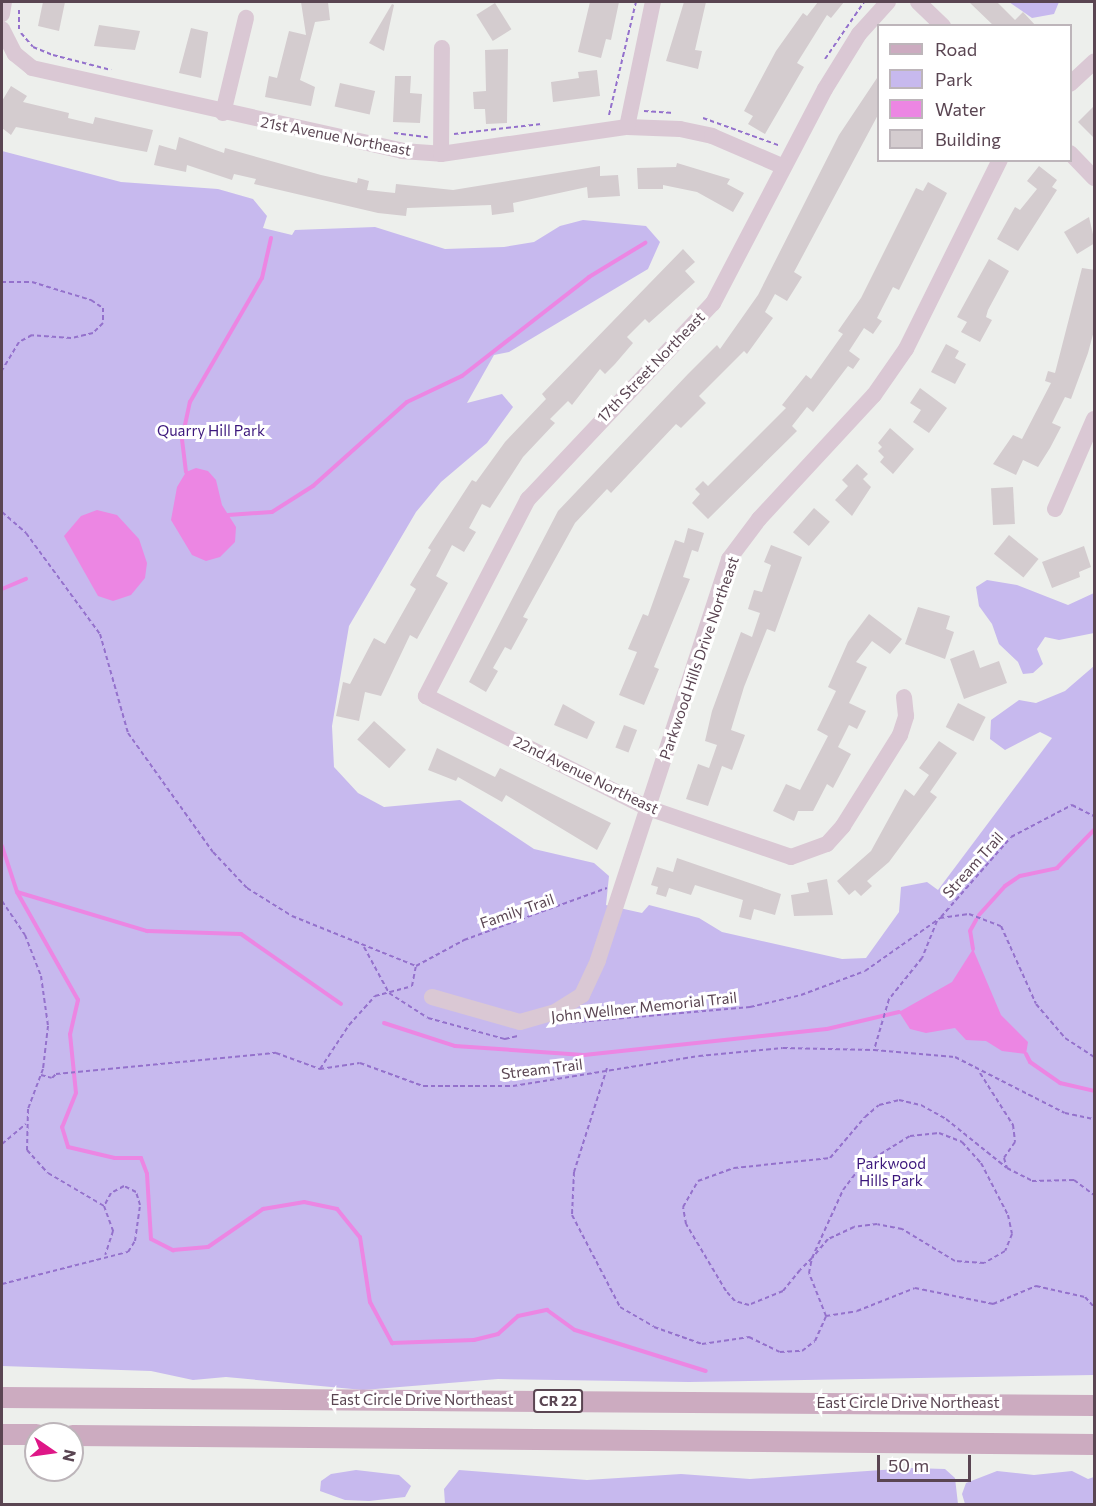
<!DOCTYPE html>
<style>
body{margin:0}
#map{position:relative;width:1096px;height:1506px;overflow:hidden;background:#edefec;font-family:Commissioner,sans-serif}
div>[style]{position:absolute}
.green>*{inset:0;background:#c7b9ee}
.water>*{inset:0;background:#ec86e3}
.stream>*{height:4px;margin:-2px;padding:0 2px;transform-origin:2px;border-radius:2px;background:#ec86e3}
.building>*{inset:0;background:#d4cccf;transform-origin:0 0}
.path>*{height:2px;margin-top:-1px;transform-origin:0;background:repeating-linear-gradient(90deg,#9471cc 0 4.5px,transparent 0 7.5px)}
.minor>*{height:16px;margin:-8px;padding:0 8px;transform-origin:8px;border-radius:8px;background:#dac8d4}
.major>*{height:21px;margin:-10.5px;padding:0 10.5px;transform-origin:10.5px;border-radius:10.5px;background:#ccabc0}
span{translate:-50% -50%;white-space:nowrap;text-align:center;line-height:1.15;-webkit-text-stroke:6px #fff;paint-order:stroke}
.shield-label span{padding:2px 4px;background:#fff;border:2px solid;border-radius:4px;-webkit-text-stroke-width:0}
.shield-label{font-size:14px;color:#5a4552;font-weight:700}
.street-label{font-size:15px;color:#5a4552}
.park-label{font-size:15px;color:#3b167b}
.frame{position:absolute;inset:0;border:3px solid #5a4552;pointer-events:none}
.legend{position:absolute;left:877px;top:24px;width:195px;height:138px;box-sizing:border-box;background:#fff;border:2px solid #bdb5ba;margin:0;padding:8px 10px;list-style:none;font-size:18px;color:#5a4552}
.legend li{display:flex;align-items:center;gap:12px;height:30px}
.legend b{width:30px;border:2px solid #bdb5ba}
.north{position:absolute;left:24px;top:1422px;width:60px;height:60px;box-sizing:border-box;background:#fff;border:2px solid #bdb5ba;border-radius:50%;rotate:103deg;font-size:16px;font-weight:700;line-height:24px;text-align:center;color:#5a4552}
.north::after{content:'';display:block;margin:auto;width:21px;height:27px;background:#de1787;clip-path:polygon(50% 0,100% 100%,50% 72%,0 100%)}
.scale{position:absolute;left:877px;top:1455px;width:94px;height:27px;box-sizing:border-box;border:3px solid #5a4552;border-top:0;padding-left:8px;font-size:18px;line-height:21px;white-space:nowrap;color:#5a4552;-webkit-text-stroke:4px #fff;paint-order:stroke}
</style>
<div id="map">
<div class="green">
<i style="clip-path:polygon(1009px 2px,1059px 2px,1054px 14px,1032px 18px)"></i>
<i style="clip-path:polygon(2px 151px,121px 182px,218px 189px,253px 199px,267px 216px,263px 228px,292px 235px,295px 230px,375px 227px,445px 249px,504px 247px,534px 242px,560px 226px,583px 220px,646px 226px,660px 242px,648px 269px,509px 352px,494px 355px,467px 403px,502px 394px,513px 407px,487px 443px,441px 482px,416px 512px,349px 626px,332px 726px,334px 767px,358px 793px,384px 807px,460px 800px,534px 849px,594px 863px,609px 876px,606px 905px,642px 913px,649px 905px,699px 918px,722px 932px,842px 959px,866px 958px,899px 912px,901px 887px,927px 882px,938px 890px,1052px 738px,1040px 732px,1005px 750px,990px 739px,991px 720px,1019px 700px,1036px 703px,1065px 691px,1094px 666px,1094px 1375px,689px 1382px,498px 1379px,363px 1390px,226px 1377px,193px 1380px,151px 1371px,2px 1366px)"></i>
<i style="clip-path:polygon(987px 580px,1017px 585px,1068px 605px,1094px 593px,1094px 633px,1059px 640px,1045px 637px,1037px 649px,1043px 664px,1033px 673px,1023px 674px,1018px 662px,999px 644px,992px 624px,979px 606px,976px 587px)"></i>
<i style="clip-path:polygon(911px 1468px,945px 1469px,955px 1478px,958px 1504px,445px 1504px,444px 1489px,459px 1470px,587px 1480px,681px 1474px,750px 1479px)"></i>
<i style="clip-path:polygon(356px 1470px,399px 1475px,411px 1486px,405px 1497px,369px 1501px,345px 1500px,320px 1491px,321px 1481px,331px 1474px)"></i>
<i style="clip-path:polygon(997px 1471px,1034px 1475px,1072px 1471px,1088px 1479px,1094px 1477px,1094px 1504px,965px 1504px,962px 1494px,966px 1483px)"></i>
</div>
<div class="water">
<i style="clip-path:polygon(196px 468px,208px 471px,216px 480px,222px 505px,236px 527px,235px 542px,220px 557px,206px 561px,192px 555px,171px 520px,177px 487px,186px 472px)"></i>
<i style="clip-path:polygon(97px 510px,117px 515px,139px 539px,147px 563px,145px 578px,131px 595px,113px 601px,98px 596px,64px 536px,81px 516px)"></i>
<i style="clip-path:polygon(973px 949px,1001px 1015px,1028px 1042px,1026px 1054px,1002px 1051px,986px 1041px,966px 1040px,955px 1028px,926px 1033px,910px 1029px,899px 1012px,952px 982px)"></i>
</div>
<div class="stream">
<i style="left:186px;top:472px;width:33px;rotate:-97deg"></i>
<i style="left:182px;top:439px;width:38px;rotate:-78deg"></i>
<i style="left:190px;top:402px;width:143px;rotate:-59.9deg"></i>
<i style="left:262px;top:278px;width:41px;rotate:-77.3deg"></i>
<i style="left:228px;top:515px;width:44px;rotate:-3.9deg"></i>
<i style="left:272px;top:512px;width:49px;rotate:-32.4deg"></i>
<i style="left:313px;top:486px;width:126px;rotate:-41.8deg"></i>
<i style="left:407px;top:402px;width:61px;rotate:-25.3deg"></i>
<i style="left:462px;top:376px;width:161px;rotate:-37.9deg"></i>
<i style="left:589px;top:277px;width:66px;rotate:-31.3deg"></i>
<i style="left:2px;top:589px;width:26px;rotate:-23deg"></i>
<i style="left:2px;top:846px;width:48px;rotate:71.9deg"></i>
<i style="left:17px;top:892px;width:124px;rotate:60.5deg"></i>
<i style="left:78px;top:1000px;width:35px;rotate:103deg"></i>
<i style="left:70px;top:1034px;width:59px;rotate:84.2deg"></i>
<i style="left:76px;top:1093px;width:37px;rotate:112deg"></i>
<i style="left:62px;top:1127px;width:21px;rotate:73deg"></i>
<i style="left:68px;top:1147px;width:48px;rotate:13.2deg"></i>
<i style="left:115px;top:1158px;width:26px"></i>
<i style="left:141px;top:1158px;width:17px;rotate:69deg"></i>
<i style="left:147px;top:1174px;width:65px;rotate:86.5deg"></i>
<i style="left:151px;top:1239px;width:25px;rotate:27deg"></i>
<i style="left:173px;top:1250px;width:35px;rotate:-5deg"></i>
<i style="left:208px;top:1247px;width:67px;rotate:-34.6deg"></i>
<i style="left:263px;top:1209px;width:42px;rotate:-9.7deg"></i>
<i style="left:304px;top:1202px;width:34px;rotate:12deg"></i>
<i style="left:337px;top:1209px;width:36px;rotate:51deg"></i>
<i style="left:360px;top:1237px;width:66px;rotate:81.3deg"></i>
<i style="left:370px;top:1302px;width:47px;rotate:61.8deg"></i>
<i style="left:392px;top:1343px;width:82px;rotate:-2.1deg"></i>
<i style="left:474px;top:1340px;width:25px;rotate:-14deg"></i>
<i style="left:498px;top:1334px;width:27px;rotate:-42deg"></i>
<i style="left:518px;top:1316px;width:30px;rotate:-12deg"></i>
<i style="left:547px;top:1310px;width:34px;rotate:36deg"></i>
<i style="left:575px;top:1330px;width:137px;rotate:17.4deg"></i>
<i style="left:17px;top:892px;width:136px;rotate:16.7deg"></i>
<i style="left:147px;top:931px;width:94px;rotate:1.8deg"></i>
<i style="left:241px;top:934px;width:122px;rotate:35deg"></i>
<i style="left:979px;top:915px;width:39px;rotate:-48deg"></i>
<i style="left:1005px;top:886px;width:18px;rotate:-34deg"></i>
<i style="left:1020px;top:876px;width:38px;rotate:-12deg"></i>
<i style="left:1057px;top:868px;width:53px;rotate:-45.8deg"></i>
<i style="left:973px;top:949px;width:18px;rotate:-99deg"></i>
<i style="left:970px;top:931px;width:13px;rotate:-61deg"></i>
<i style="left:384px;top:1023px;width:75px;rotate:17.9deg"></i>
<i style="left:455px;top:1046px;width:129px;rotate:4deg"></i>
<i style="left:584px;top:1055px;width:244px;rotate:-6.1deg"></i>
<i style="left:827px;top:1029px;width:74px;rotate:-13.3deg"></i>
<i style="left:1026px;top:1054px;width:9px;rotate:63deg"></i>
<i style="left:1030px;top:1062px;width:37px;rotate:35deg"></i>
<i style="left:1060px;top:1083px;width:35px;rotate:13deg"></i>
</div>
<div class="building">
<i style="clip-path:polygon(43px 2px,65px 2px,59px 31px,38px 26px)"></i>
<i style="clip-path:polygon(301px 2px,328px 2px,330px 20px,315px 22px,300px 80px,315px 87px,311px 106px,265px 97px,269px 76px,277px 78px,289px 31px,306px 35px)"></i>
<i style="clip-path:polygon(590px 2px,619px 2px,611px 40px,606px 39px,601px 58px,578px 52px)"></i>
<i style="clip-path:polygon(684px 2px,706px 2px,695px 50px,702px 51px,698px 69px,666px 61px)"></i>
<i style="clip-path:polygon(818px 2px,844px 2px,831px 18px,827px 15px,797px 63px,804px 67px,765px 134px,748px 124px,753px 116px,744px 111px,776px 51px,803px 13px,807px 16px)"></i>
<i style="clip-path:polygon(969px 2px,997px 2px,1015px 20px,1023px 12px,1036px 26px,994px 26px)"></i>
<i style="left:495px;top:3px;width:31px;height:22px;rotate:58deg"></i>
<i style="clip-path:polygon(392px 4px,394px 5px,384px 51px,369px 43px)"></i>
<i style="clip-path:polygon(99px 25px,140px 31px,135px 50px,94px 46px)"></i>
<i style="clip-path:polygon(191px 28px,208px 32px,201px 78px,179px 73px)"></i>
<i style="clip-path:polygon(508px 49px,507px 123px,486px 124px,485px 109px,474px 109px,473px 92px,486px 91px,485px 50px)"></i>
<i style="clip-path:polygon(597px 70px,600px 96px,553px 102px,551px 82px,579px 78px,578px 72px)"></i>
<i style="clip-path:polygon(879px 75px,879px 113px,794px 272px,802px 277px,787px 301px,775px 294px,765px 312px,773px 318px,747px 354px,744px 351px,699px 396px,706px 403px,681px 428px,676px 424px,611px 493px,607px 489px,575px 523px,523px 617px,528px 619px,511px 650px,505px 647px,493px 668px,498px 671px,486px 692px,469px 682px,558px 511px,688px 374px,717px 345px,720px 349px,758px 295px,839px 135px)"></i>
<i style="clip-path:polygon(395px 76px,411px 76px,410px 93px,422px 94px,420px 123px,393px 122px)"></i>
<i style="left:340px;top:83px;width:36px;height:24px;rotate:13deg"></i>
<i style="clip-path:polygon(11px 86px,27px 96px,23px 102px,69px 113px,68px 118px,93px 124px,95px 117px,153px 130px,147px 152px,16px 127px,11px 135px,2px 128px,2px 101px)"></i>
<i style="clip-path:polygon(1095px 105px,1095px 139px,1078px 122px)"></i>
<i style="clip-path:polygon(179px 137px,224px 153px,225px 148px,321px 175px,357px 183px,358px 178px,369px 181px,367px 190px,395px 193px,396px 184px,453px 190px,600px 166px,600px 176px,618px 175px,620px 196px,588px 198px,587px 187px,513px 203px,514px 212px,492px 215px,491px 205px,407px 208px,406px 216px,378px 213px,254px 184px,256px 179px,234px 174px,232px 180px,187px 165px,186px 172px,154px 165px,159px 145px,176px 150px)"></i>
<i style="clip-path:polygon(677px 163px,730px 179px,727px 184px,744px 193px,733px 212px,697px 192px,663px 185px,663px 189px,638px 189px,637px 168px,676px 167px)"></i>
<i style="clip-path:polygon(1039px 166px,1057px 180px,1052px 187px,1057px 190px,1018px 251px,997px 239px,1015px 207px,1020px 210px,1037px 189px,1027px 181px)"></i>
<i style="clip-path:polygon(928px 182px,947px 193px,899px 290px,893px 287px,877px 318px,882px 321px,873px 334px,864px 328px,849px 351px,860px 359px,853px 369px,848px 366px,813px 412px,807px 407px,792px 426px,797px 431px,708px 519px,692px 503px,700px 494px,695px 489px,703px 481px,708px 486px,786px 408px,782px 405px,806px 375px,811px 379px,843px 334px,838px 331px,861px 298px,916px 188px,923px 191px)"></i>
<i style="clip-path:polygon(1089px 217px,1095px 243px,1077px 254px,1064px 232px)"></i>
<i style="clip-path:polygon(683px 249px,695px 262px,685px 271px,695px 282px,649px 323px,645px 319px,627px 337px,633px 343px,615px 364px,605px 374px,600px 369px,572px 405px,568px 401px,550px 419px,555px 423px,523px 457px,490px 508px,482px 504px,469px 528px,476px 532px,464px 552px,452px 545px,436px 576px,448px 583px,417px 639px,410px 635px,381px 696px,365px 692px,359px 721px,336px 716px,343px 682px,350px 684px,374px 638px,385px 644px,416px 589px,410px 585px,431px 550px,428px 548px,472px 480px,476px 482px,505px 442px,546px 399px,542px 394px)"></i>
<i style="clip-path:polygon(989px 259px,1009px 271px,988px 310px,986px 317px,992px 320px,980px 342px,961px 332px,967px 322px,957px 317px)"></i>
<i style="clip-path:polygon(1082px 268px,1095px 270px,1095px 327px,1088px 353px,1071px 399px,1065px 397px,1052px 423px,1061px 427px,1050px 448px,1038px 467px,1023px 460px,1016px 475px,993px 464px,1013px 435px,1022px 439px,1051px 383px,1045px 381px,1048px 371px,1055px 373px)"></i>
<i style="clip-path:polygon(946px 344px,959px 351px,955px 358px,966px 364px,955px 384px,931px 372px)"></i>
<i style="clip-path:polygon(920px 388px,947px 408px,929px 433px,913px 422px,921px 410px,910px 403px)"></i>
<i style="clip-path:polygon(890px 428px,914px 449px,893px 474px,880px 462px,884px 457px,878px 451px,882px 447px,878px 443px)"></i>
<i style="clip-path:polygon(857px 464px,868px 474px,863px 479px,871px 487px,852px 516px,835px 500px,848px 486px,842px 480px)"></i>
<i style="left:1013px;top:487px;width:37px;height:22px;rotate:87deg"></i>
<i style="left:814px;top:508px;width:21px;height:32px;rotate:41deg"></i>
<i style="clip-path:polygon(688px 528px,704px 533px,698px 552px,692px 550px,683px 577px,690px 579px,654px 667px,659px 669px,644px 705px,619px 695px,637px 652px,628px 649px,643px 614px,648px 616px,675px 540px,684px 543px)"></i>
<i style="left:1009px;top:535px;width:38px;height:24px;rotate:39deg"></i>
<i style="clip-path:polygon(771px 545px,802px 557px,775px 632px,767px 629px,744px 687px,731px 730px,745px 735px,732px 770px,722px 766px,708px 806px,686px 799px,698px 764px,709px 768px,717px 745px,705px 741px,712px 711px,741px 632px,752px 637px,760px 613px,748px 609px,754px 590px,762px 592px,771px 565px,764px 562px)"></i>
<i style="clip-path:polygon(1084px 546px,1091px 567px,1079px 572px,1080px 577px,1052px 588px,1042px 562px)"></i>
<i style="clip-path:polygon(918px 607px,950px 616px,946px 629px,954px 632px,945px 659px,905px 644px)"></i>
<i style="clip-path:polygon(869px 614px,902px 639px,890px 654px,872px 641px,856px 662px,867px 667px,849px 703px,866px 711px,857px 729px,849px 725px,838px 747px,851px 754px,833px 788px,827px 784px,813px 811px,798px 811px,794px 821px,773px 811px,786px 784px,800px 790px,828px 736px,817px 730px,836px 691px,828px 687px,848px 642px)"></i>
<i style="clip-path:polygon(974px 650px,980px 668px,999px 661px,1007px 683px,964px 699px,950px 659px)"></i>
<i style="left:958px;top:703px;width:31px;height:27px;rotate:27deg"></i>
<i style="clip-path:polygon(563px 704px,595px 722px,587px 739px,554px 725px)"></i>
<i style="left:374px;top:721px;width:43px;height:25px;rotate:42deg"></i>
<i style="left:624px;top:725px;width:14px;height:24px;rotate:21deg"></i>
<i style="clip-path:polygon(939px 741px,957px 753px,930px 792px,937px 797px,889px 862px,867px 881px,872px 886px,861px 896px,855px 890px,849px 895px,837px 881px,871px 851px,905px 789px,914px 796px,929px 775px,919px 768px)"></i>
<i style="clip-path:polygon(437px 748px,495px 777px,500px 768px,611px 823px,597px 850px,506px 795px,502px 802px,458px 777px,456px 781px,428px 770px)"></i>
<i style="clip-path:polygon(677px 858px,781px 894px,775px 915px,754px 909px,751px 920px,739px 917px,743px 900px,695px 885px,691px 895px,669px 888px,666px 897px,656px 894px,658px 887px,651px 885px,657px 867px,673px 872px)"></i>
<i style="clip-path:polygon(827px 879px,833px 915px,794px 916px,791px 895px,809px 892px,807px 883px)"></i>
</div>
<div class="path">
<i style="left:19px;top:29px;width:22px;rotate:-90deg"></i>
<i style="left:21px;top:33px;width:18px;rotate:49deg"></i>
<i style="left:33px;top:47px;width:22px;rotate:22deg"></i>
<i style="left:53px;top:55px;width:60px;rotate:14.5deg"></i>
<i style="left:825px;top:59px;width:69px;rotate:-55.6deg"></i>
<i style="left:644px;top:111px;width:30px;rotate:4deg"></i>
<i style="left:609px;top:115px;width:116px;rotate:-76.6deg"></i>
<i style="left:703px;top:118px;width:80px;rotate:19.8deg"></i>
<i style="left:394px;top:133px;width:34px;rotate:7deg"></i>
<i style="left:454px;top:134px;width:88px;rotate:-6.6deg"></i>
<i style="left:2px;top:282px;width:30px"></i>
<i style="left:32px;top:282px;width:62px;rotate:17deg"></i>
<i style="left:91px;top:300px;width:14px;rotate:34deg"></i>
<i style="left:103px;top:308px;width:15px;rotate:90deg"></i>
<i style="left:103px;top:323px;width:14px;rotate:135deg"></i>
<i style="left:93px;top:333px;width:23px;rotate:167deg"></i>
<i style="left:71px;top:338px;width:39px;rotate:-176deg"></i>
<i style="left:32px;top:335px;width:15px;rotate:152deg"></i>
<i style="left:19px;top:342px;width:33px;rotate:121deg"></i>
<i style="left:2px;top:512px;width:32px;rotate:41deg"></i>
<i style="left:26px;top:533px;width:125px;rotate:53.8deg"></i>
<i style="left:100px;top:634px;width:103px;rotate:74.2deg"></i>
<i style="left:128px;top:733px;width:146px;rotate:54.5deg"></i>
<i style="left:213px;top:852px;width:50px;rotate:46.6deg"></i>
<i style="left:247px;top:888px;width:53px;rotate:31.9deg"></i>
<i style="left:292px;top:916px;width:134px;rotate:22deg"></i>
<i style="left:2px;top:901px;width:41px;rotate:55.9deg"></i>
<i style="left:25px;top:935px;width:44px;rotate:68.7deg"></i>
<i style="left:41px;top:976px;width:50px;rotate:82deg"></i>
<i style="left:48px;top:1026px;width:43px;rotate:96.6deg"></i>
<i style="left:43px;top:1069px;width:43px;rotate:110.6deg"></i>
<i style="left:28px;top:1109px;width:41px;rotate:91.4deg"></i>
<i style="left:27px;top:1150px;width:31px;rotate:48deg"></i>
<i style="left:48px;top:1173px;width:65px;rotate:30.5deg"></i>
<i style="left:104px;top:1206px;width:27px;rotate:70deg"></i>
<i style="left:113px;top:1231px;width:25px;rotate:108deg"></i>
<i style="left:941px;top:917px;width:106px;rotate:-48.8deg"></i>
<i style="left:1011px;top:837px;width:69px;rotate:-27.7deg"></i>
<i style="left:1072px;top:805px;width:25px;rotate:27deg"></i>
<i style="left:937px;top:921px;width:40px;rotate:112deg"></i>
<i style="left:922px;top:958px;width:53px;rotate:128.8deg"></i>
<i style="left:889px;top:999px;width:53px;rotate:106.4deg"></i>
<i style="left:874px;top:1050px;width:81px;rotate:4.9deg"></i>
<i style="left:955px;top:1057px;width:123px;rotate:27deg"></i>
<i style="left:1065px;top:1113px;width:30px;rotate:12deg"></i>
<i style="left:364px;top:947px;width:52px;rotate:61.5deg"></i>
<i style="left:389px;top:993px;width:46px;rotate:32.7deg"></i>
<i style="left:428px;top:1018px;width:80px;rotate:15.3deg"></i>
<i style="left:505px;top:1039px;width:13px;rotate:-13deg"></i>
<i style="left:567px;top:1023px;width:184px;rotate:-5deg"></i>
<i style="left:750px;top:1007px;width:52px;rotate:-13.2deg"></i>
<i style="left:801px;top:995px;width:68px;rotate:-20.6deg"></i>
<i style="left:865px;top:971px;width:92px;rotate:-35.2deg"></i>
<i style="left:940px;top:918px;width:29px;rotate:-8deg"></i>
<i style="left:969px;top:914px;width:34px;rotate:21deg"></i>
<i style="left:1001px;top:926px;width:85px;rotate:65.8deg"></i>
<i style="left:1036px;top:1004px;width:45px;rotate:49.5deg"></i>
<i style="left:1065px;top:1038px;width:35px;rotate:33deg"></i>
<i style="left:607px;top:1068px;width:109px;rotate:107.6deg"></i>
<i style="left:574px;top:1172px;width:43px;rotate:92.7deg"></i>
<i style="left:572px;top:1215px;width:104px;rotate:62.4deg"></i>
<i style="left:620px;top:1307px;width:39px;rotate:30deg"></i>
<i style="left:654px;top:1327px;width:51px;rotate:19.5deg"></i>
<i style="left:702px;top:1344px;width:48px;rotate:-8.5deg"></i>
<i style="left:749px;top:1337px;width:34px;rotate:26deg"></i>
<i style="left:780px;top:1352px;width:22px;rotate:-3deg"></i>
<i style="left:802px;top:1351px;width:16px;rotate:-38deg"></i>
<i style="left:815px;top:1341px;width:27px;rotate:-66deg"></i>
<i style="left:826px;top:1316px;width:31px;rotate:-9deg"></i>
<i style="left:857px;top:1311px;width:62px;rotate:-21.6deg"></i>
<i style="left:915px;top:1288px;width:80px;rotate:11.6deg"></i>
<i style="left:993px;top:1304px;width:47px;rotate:-22.7deg"></i>
<i style="left:1036px;top:1286px;width:50px;rotate:12.7deg"></i>
<i style="left:1085px;top:1297px;width:13px;rotate:48deg"></i>
<i style="left:320px;top:1069px;width:53px;rotate:-56.6deg"></i>
<i style="left:349px;top:1025px;width:39px;rotate:-48deg"></i>
<i style="left:375px;top:996px;width:38px;rotate:-15deg"></i>
<i style="left:412px;top:986px;width:20px;rotate:-79deg"></i>
<i style="left:416px;top:966px;width:55px;rotate:-28.4deg"></i>
<i style="left:464px;top:940px;width:152px;rotate:-20deg"></i>
<i style="left:980px;top:1073px;width:62px;rotate:57.6deg"></i>
<i style="left:1013px;top:1125px;width:17px;rotate:83deg"></i>
<i style="left:1015px;top:1142px;width:19px;rotate:125deg"></i>
<i style="left:1004px;top:1158px;width:10px;rotate:73deg"></i>
<i style="left:1007px;top:1168px;width:28px;rotate:27deg"></i>
<i style="left:1032px;top:1181px;width:42px;rotate:-1.4deg"></i>
<i style="left:1074px;top:1180px;width:25px;rotate:37deg"></i>
<i style="left:41px;top:1075px;width:11px;rotate:15deg"></i>
<i style="left:52px;top:1078px;width:6px;rotate:-45deg"></i>
<i style="left:56px;top:1074px;width:221px;rotate:-5.5deg"></i>
<i style="left:276px;top:1053px;width:47px;rotate:20deg"></i>
<i style="left:320px;top:1069px;width:40px;rotate:-8.5deg"></i>
<i style="left:360px;top:1063px;width:67px;rotate:20.1deg"></i>
<i style="left:423px;top:1086px;width:90px"></i>
<i style="left:513px;top:1086px;width:188px;rotate:-9.2deg"></i>
<i style="left:699px;top:1056px;width:84px;rotate:-5.4deg"></i>
<i style="left:783px;top:1048px;width:91px;rotate:1.3deg"></i>
<i style="left:2px;top:1144px;width:31px;rotate:-40deg"></i>
<i style="left:2px;top:1284px;width:130px;rotate:-14.3deg"></i>
<i style="left:128px;top:1252px;width:13px;rotate:-58deg"></i>
<i style="left:135px;top:1241px;width:36px;rotate:-82deg"></i>
<i style="left:140px;top:1205px;width:14px;rotate:-107deg"></i>
<i style="left:136px;top:1192px;width:13px;rotate:-153deg"></i>
<i style="left:124px;top:1186px;width:15px;rotate:152deg"></i>
<i style="left:111px;top:1193px;width:15px;rotate:118deg"></i>
<i style="left:826px;top:1316px;width:46px;rotate:-111.6deg"></i>
<i style="left:809px;top:1273px;width:15px;rotate:-79deg"></i>
<i style="left:812px;top:1258px;width:75px;rotate:-65.5deg"></i>
<i style="left:843px;top:1190px;width:30px;rotate:-53deg"></i>
<i style="left:861px;top:1166px;width:57px;rotate:-31.5deg"></i>
<i style="left:910px;top:1136px;width:29px;rotate:-6deg"></i>
<i style="left:939px;top:1133px;width:25px;rotate:21deg"></i>
<i style="left:962px;top:1142px;width:28px;rotate:48deg"></i>
<i style="left:981px;top:1163px;width:59px;rotate:62.6deg"></i>
<i style="left:1008px;top:1215px;width:19px;rotate:78deg"></i>
<i style="left:1012px;top:1234px;width:18px;rotate:112deg"></i>
<i style="left:1005px;top:1251px;width:24px;rotate:150deg"></i>
<i style="left:984px;top:1263px;width:29px;rotate:-176deg"></i>
<i style="left:955px;top:1261px;width:62px;rotate:-148.9deg"></i>
<i style="left:902px;top:1229px;width:25px;rotate:-169deg"></i>
<i style="left:877px;top:1224px;width:23px;rotate:173deg"></i>
<i style="left:854px;top:1227px;width:29px;rotate:155deg"></i>
<i style="left:828px;top:1239px;width:25px;rotate:130deg"></i>
<i style="left:812px;top:1258px;width:17px;rotate:135deg"></i>
<i style="left:800px;top:1270px;width:27px;rotate:129deg"></i>
<i style="left:783px;top:1291px;width:37px;rotate:158deg"></i>
<i style="left:749px;top:1305px;width:15px;rotate:-164deg"></i>
<i style="left:735px;top:1301px;width:13px;rotate:-132deg"></i>
<i style="left:726px;top:1291px;width:78px;rotate:-120.8deg"></i>
<i style="left:686px;top:1224px;width:17px;rotate:-100deg"></i>
<i style="left:683px;top:1207px;width:30px;rotate:-60deg"></i>
<i style="left:698px;top:1181px;width:38px;rotate:-20deg"></i>
<i style="left:734px;top:1168px;width:97px;rotate:-5.9deg"></i>
<i style="left:830px;top:1158px;width:54px;rotate:-49.5deg"></i>
<i style="left:865px;top:1117px;width:18px;rotate:-41deg"></i>
<i style="left:879px;top:1105px;width:21px;rotate:-14deg"></i>
<i style="left:899px;top:1100px;width:23px;rotate:13deg"></i>
<i style="left:921px;top:1105px;width:29px;rotate:29deg"></i>
<i style="left:946px;top:1119px;width:78px;rotate:38.8deg"></i>
</div>
<div class="minor">
<i style="left:888px;top:2px;width:43px;rotate:132.2deg"></i>
<i style="left:859px;top:34px;width:65px;rotate:121.7deg"></i>
<i style="left:825px;top:89px;width:242px;rotate:117.6deg"></i>
<i style="left:713px;top:303px;width:270px;rotate:133.3deg"></i>
<i style="left:528px;top:499px;width:222px;rotate:117.4deg"></i>
<i style="left:426px;top:696px;width:249px;rotate:26.8deg"></i>
<i style="left:648px;top:808px;width:151px;rotate:18.9deg"></i>
<i style="left:791px;top:857px;width:38px;rotate:-20deg"></i>
<i style="left:827px;top:844px;width:24px;rotate:-48deg"></i>
<i style="left:843px;top:826px;width:107px;rotate:-57.9deg"></i>
<i style="left:900px;top:735px;width:20px;rotate:-72deg"></i>
<i style="left:906px;top:716px;width:19px;rotate:-96deg"></i>
<i style="left:918px;top:2px;width:35px;rotate:44deg"></i>
<i style="left:2px;top:14px;width:12px;rotate:-81deg"></i>
<i style="left:2px;top:29px;width:28px;rotate:63deg"></i>
<i style="left:15px;top:54px;width:22px;rotate:39deg"></i>
<i style="left:32px;top:68px;width:379px;rotate:12.6deg"></i>
<i style="left:402px;top:151px;width:39px;rotate:4deg"></i>
<i style="left:441px;top:154px;width:188px;rotate:-8.3deg"></i>
<i style="left:627px;top:127px;width:53px;rotate:2.2deg"></i>
<i style="left:680px;top:129px;width:33px;rotate:12deg"></i>
<i style="left:712px;top:136px;width:78px;rotate:23.3deg"></i>
<i style="left:1070px;top:84px;width:33px;rotate:-43deg"></i>
<i style="left:223px;top:113px;width:98px;rotate:-76.4deg"></i>
<i style="left:627px;top:127px;width:128px;rotate:-78.3deg"></i>
<i style="left:1070px;top:153px;width:35px;rotate:46deg"></i>
<i style="left:441px;top:154px;width:106px;rotate:-89.5deg"></i>
<i style="left:1055px;top:509px;width:98px;rotate:-66.6deg"></i>
<i style="left:432px;top:997px;width:91px;rotate:15.9deg"></i>
<i style="left:520px;top:1022px;width:36px;rotate:-16deg"></i>
<i style="left:555px;top:1012px;width:32px;rotate:-32deg"></i>
<i style="left:582px;top:995px;width:38px;rotate:-65deg"></i>
<i style="left:598px;top:960px;width:422px;rotate:-71.9deg"></i>
<i style="left:729px;top:559px;width:50px;rotate:-53.1deg"></i>
<i style="left:759px;top:519px;width:169px;rotate:-47.2deg"></i>
<i style="left:874px;top:395px;width:56px;rotate:-55.2deg"></i>
<i style="left:906px;top:349px;width:211px;rotate:-63.6deg"></i>
</div>
<div class="major">
<i style="left:2px;top:1397px;width:1092px;rotate:0.42deg"></i>
<i style="left:2px;top:1434px;width:34px"></i>
<i style="left:72px;top:1435px;width:1022px;rotate:0.5deg"></i>
</div>
<div class="shield-label">
<span style="left:558px;top:1401px">CR 22</span>
</div>
<div class="street-label">
<span style="left:336px;top:136px;rotate:11deg">21st Avenue Northeast</span>
<span style="left:651px;top:367px;rotate:-46deg">17th Street Northeast</span>
<span style="left:699px;top:658px;rotate:-71deg">Parkwood Hills Drive Northeast</span>
<span style="left:586px;top:775px;rotate:26deg">22nd Avenue Northeast</span>
<span style="left:973px;top:865px;rotate:-48deg">Stream Trail</span>
<span style="left:517px;top:911px;rotate:-19deg">Family Trail</span>
<span style="left:644px;top:1007px;rotate:-6deg">John Wellner Memorial Trail</span>
<span style="left:542px;top:1069px;rotate:-7deg">Stream Trail</span>
<span style="left:422px;top:1400px">East Circle Drive Northeast</span>
<span style="left:908px;top:1403px">East Circle Drive Northeast</span>
</div>
<div class="park-label">
<span style="left:211px;top:431px">Quarry Hill Park</span>
<span style="left:891px;top:1172px">Parkwood<br>Hills Park</span>
</div>
<div class="frame"></div>
<ul class="legend">
<li><b style="height:8px;background:#ccabc0"></b>Road</li>
<li><b style="height:16px;background:#c7b9ee"></b>Park</li>
<li><b style="height:16px;background:#ec86e3"></b>Water</li>
<li><b style="height:16px;background:#d4cccf"></b>Building</li>
</ul>
<div class="north">N</div>
<div class="scale">50 m</div>
</div>
